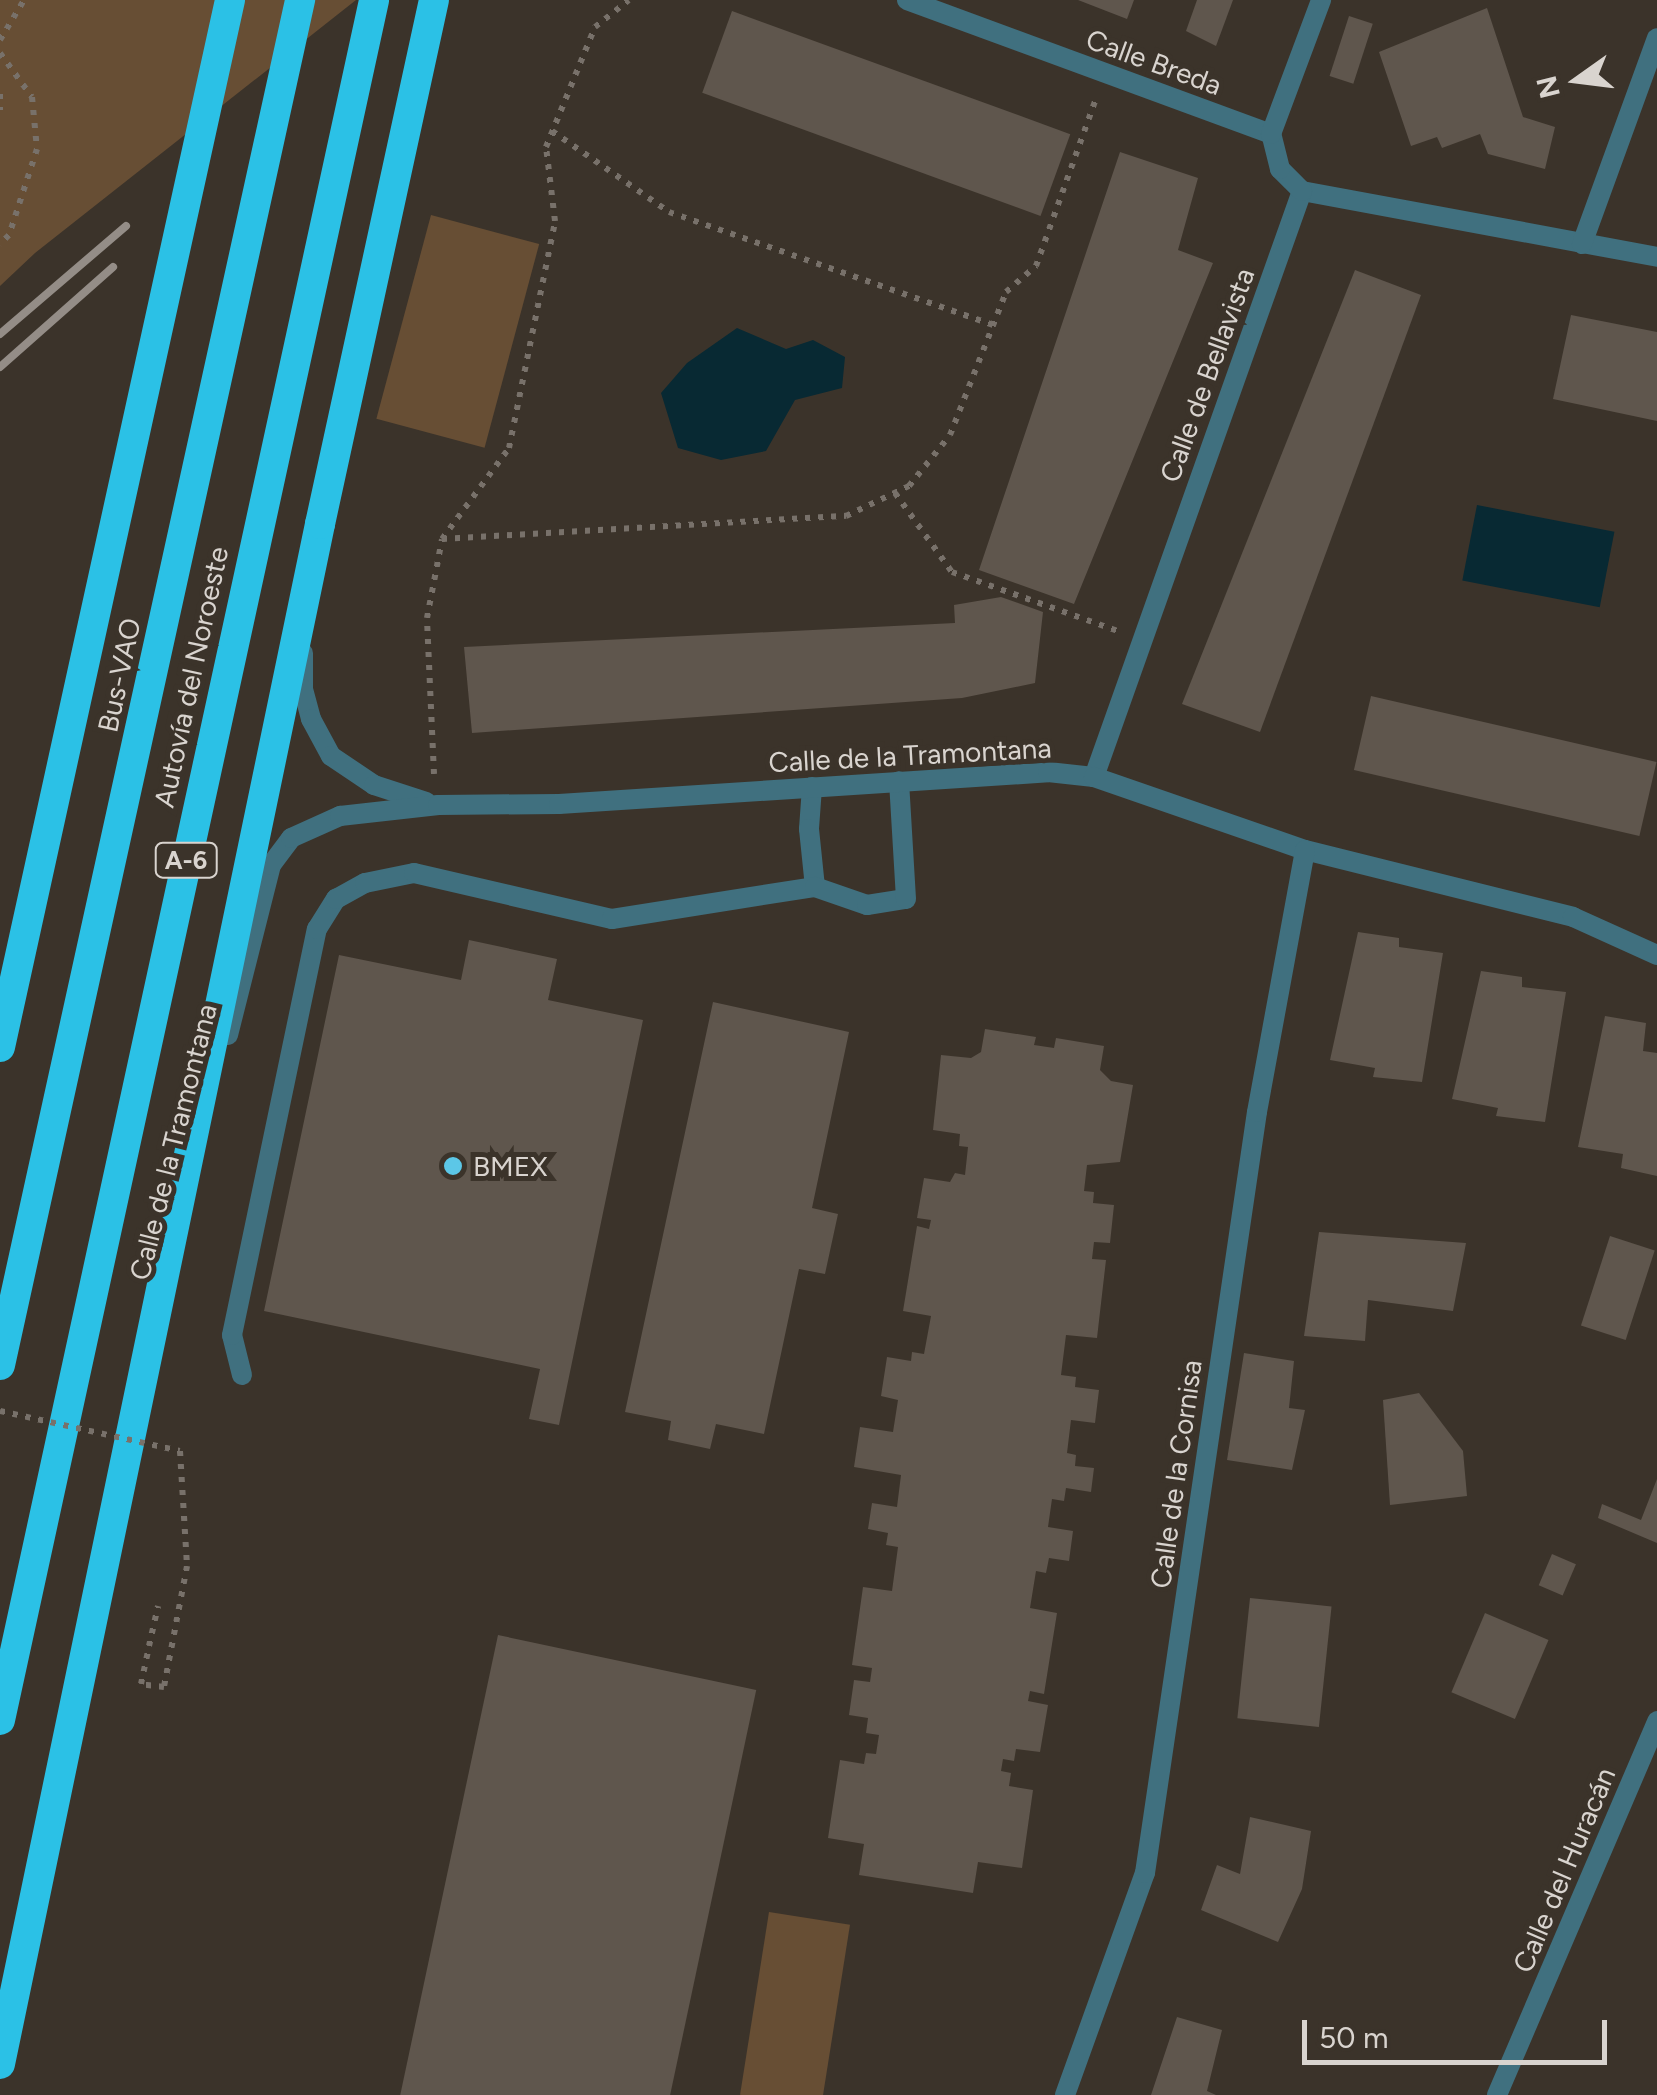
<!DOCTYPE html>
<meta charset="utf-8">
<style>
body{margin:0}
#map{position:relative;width:1657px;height:2095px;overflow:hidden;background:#3b332a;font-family:Figtree,sans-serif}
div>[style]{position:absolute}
.green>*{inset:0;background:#674e34;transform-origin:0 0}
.water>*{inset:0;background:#082933;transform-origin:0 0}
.building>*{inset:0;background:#5f564d;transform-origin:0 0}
.path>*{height:6px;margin-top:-3px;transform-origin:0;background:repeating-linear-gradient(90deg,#78716a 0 5px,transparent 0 13px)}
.service>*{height:20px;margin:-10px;padding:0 10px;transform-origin:10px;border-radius:10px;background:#40707f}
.minor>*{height:20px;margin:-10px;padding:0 10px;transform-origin:10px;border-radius:10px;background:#40707f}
.motorway>*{height:30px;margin:-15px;padding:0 15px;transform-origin:15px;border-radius:15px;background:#2bc1e6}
.rail>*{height:8px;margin:-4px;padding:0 4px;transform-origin:4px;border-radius:4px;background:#948d87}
.path-bridge>*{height:6px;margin-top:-3px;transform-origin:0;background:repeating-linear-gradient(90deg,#78716a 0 5px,transparent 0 13px)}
.dots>*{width:28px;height:28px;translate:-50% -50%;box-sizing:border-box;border:5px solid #3b332a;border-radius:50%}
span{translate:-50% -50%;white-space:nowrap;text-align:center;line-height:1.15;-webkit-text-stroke:10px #3b332a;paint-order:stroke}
.shield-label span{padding:2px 8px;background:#3b332a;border:2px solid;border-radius:8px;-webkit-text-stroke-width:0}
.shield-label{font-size:25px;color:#d9d4cf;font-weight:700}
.street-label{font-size:28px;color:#d9d4cf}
.poi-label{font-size:28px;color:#d9d4cf}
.left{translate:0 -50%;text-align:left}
.north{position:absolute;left:1527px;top:30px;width:100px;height:100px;-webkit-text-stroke:8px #3b332a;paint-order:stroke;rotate:256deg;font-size:28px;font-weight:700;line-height:40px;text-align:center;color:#d9d4cf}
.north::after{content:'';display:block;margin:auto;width:35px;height:45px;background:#d9d4cf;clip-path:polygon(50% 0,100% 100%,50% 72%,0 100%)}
.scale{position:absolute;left:1302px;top:2020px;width:305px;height:45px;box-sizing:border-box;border:5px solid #d9d4cf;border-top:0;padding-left:12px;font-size:30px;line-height:35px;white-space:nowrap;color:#d9d4cf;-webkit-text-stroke:8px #3b332a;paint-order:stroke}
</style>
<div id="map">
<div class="green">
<i style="clip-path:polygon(0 0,356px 0,35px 253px,0 286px)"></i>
<i style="left:431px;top:215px;width:112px;height:211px;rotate:15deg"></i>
<i style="left:769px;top:1912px;width:82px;height:185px;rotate:9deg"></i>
</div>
<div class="water">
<i style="clip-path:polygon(737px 328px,786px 349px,813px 340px,845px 357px,842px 388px,795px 400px,766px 451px,721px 460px,678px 448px,661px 393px,687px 363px)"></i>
<i style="left:1477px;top:505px;width:140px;height:77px;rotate:11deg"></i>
</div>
<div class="building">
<i style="clip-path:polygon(1078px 0,1134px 0,1127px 19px)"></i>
<i style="clip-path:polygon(1197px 0,1233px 0,1216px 46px,1186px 31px)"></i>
<i style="clip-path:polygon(1487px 8px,1523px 117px,1555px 127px,1545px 169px,1488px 154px,1480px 134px,1442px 148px,1437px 137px,1411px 146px,1379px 52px)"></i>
<i style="left:732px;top:11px;width:360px;height:87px;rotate:20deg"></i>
<i style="left:1349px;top:16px;width:25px;height:63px;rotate:18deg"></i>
<i style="clip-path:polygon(1120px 152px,1198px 178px,1178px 250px,1213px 263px,1074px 604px,979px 570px)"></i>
<i style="clip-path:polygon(1355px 270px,1421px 295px,1260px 732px,1182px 704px)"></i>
<i style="clip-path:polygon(1571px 315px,1657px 332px,1657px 421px,1553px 399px)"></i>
<i style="clip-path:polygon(1001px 597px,1043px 612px,1035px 683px,962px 698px,472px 733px,464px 647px,955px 623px,954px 605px)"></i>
<i style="left:1371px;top:696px;width:293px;height:76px;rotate:13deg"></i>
<i style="clip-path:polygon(1358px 932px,1399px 938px,1399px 947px,1443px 953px,1422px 1082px,1373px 1077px,1375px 1068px,1330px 1060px)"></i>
<i style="clip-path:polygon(469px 940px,557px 959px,548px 1000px,643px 1020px,559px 1425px,529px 1419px,540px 1369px,264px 1311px,339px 955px,461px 980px)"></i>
<i style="clip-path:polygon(1481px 971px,1522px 977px,1522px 987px,1566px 992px,1545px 1122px,1496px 1116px,1498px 1108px,1452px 1099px)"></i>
<i style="clip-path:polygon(713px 1002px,849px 1032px,812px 1208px,838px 1214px,825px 1274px,799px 1269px,764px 1434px,716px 1424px,710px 1449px,668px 1440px,671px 1421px,625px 1412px)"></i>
<i style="clip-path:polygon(1605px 1016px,1646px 1023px,1643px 1051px,1657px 1053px,1657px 1176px,1621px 1168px,1623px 1154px,1578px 1147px)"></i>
<i style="clip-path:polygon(985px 1029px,1036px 1037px,1034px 1045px,1054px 1048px,1056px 1038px,1104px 1046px,1100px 1070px,1111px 1081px,1133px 1085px,1120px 1162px,1087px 1165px,1084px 1191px,1094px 1192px,1093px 1203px,1114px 1205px,1110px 1243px,1094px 1242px,1092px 1259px,1106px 1260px,1097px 1338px,1066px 1335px,1061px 1375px,1076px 1377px,1075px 1387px,1099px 1390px,1095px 1423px,1071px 1420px,1067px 1453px,1076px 1455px,1075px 1466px,1094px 1468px,1091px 1492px,1066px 1488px,1064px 1501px,1052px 1499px,1048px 1527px,1073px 1531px,1069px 1561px,1049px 1558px,1046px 1573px,1036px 1571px,1030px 1608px,1057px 1613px,1044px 1694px,1030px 1691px,1028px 1701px,1048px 1705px,1040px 1752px,1016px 1749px,1014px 1761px,1003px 1759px,1001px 1771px,1011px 1773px,1009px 1786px,1033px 1790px,1022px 1868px,978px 1862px,973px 1893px,859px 1875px,864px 1844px,828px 1838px,840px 1760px,864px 1764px,866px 1753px,876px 1754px,879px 1735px,866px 1733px,868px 1718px,849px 1715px,854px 1680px,870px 1682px,872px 1668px,852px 1665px,863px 1587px,892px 1591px,898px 1547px,886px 1545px,888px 1533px,868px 1529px,872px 1503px,897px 1507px,901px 1475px,854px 1467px,860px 1427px,893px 1432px,898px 1400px,881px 1396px,887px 1357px,911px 1361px,912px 1352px,924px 1354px,931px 1316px,903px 1311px,917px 1226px,929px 1229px,931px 1220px,917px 1218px,924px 1178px,950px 1182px,955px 1173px,965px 1175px,968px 1147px,959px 1146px,960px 1134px,933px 1130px,941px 1055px,971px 1058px,981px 1052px)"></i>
<i style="clip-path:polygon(1319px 1232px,1466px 1243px,1453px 1311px,1368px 1300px,1365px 1341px,1304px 1336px)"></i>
<i style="left:1610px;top:1236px;width:47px;height:94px;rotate:18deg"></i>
<i style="clip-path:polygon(1244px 1353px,1294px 1361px,1289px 1408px,1305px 1410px,1292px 1470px,1227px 1460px)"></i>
<i style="clip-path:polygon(1419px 1393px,1463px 1451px,1467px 1496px,1390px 1505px,1383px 1400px)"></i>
<i style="clip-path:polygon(1657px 1479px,1657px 1543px,1598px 1518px,1602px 1504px,1641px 1520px)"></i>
<i style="left:1552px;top:1554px;width:26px;height:34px;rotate:23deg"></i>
<i style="left:1250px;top:1598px;width:82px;height:121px;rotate:6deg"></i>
<i style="left:1485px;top:1613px;width:69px;height:86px;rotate:23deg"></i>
<i style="left:498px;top:1635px;width:264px;height:471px;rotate:12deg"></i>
<i style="clip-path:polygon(1250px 1817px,1311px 1831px,1302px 1889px,1278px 1942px,1201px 1910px,1217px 1865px,1240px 1874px)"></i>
<i style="clip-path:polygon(1177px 2017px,1222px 2030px,1207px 2091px,1216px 2095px,1151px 2095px)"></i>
</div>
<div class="path">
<i style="left:0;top:40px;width:47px;rotate:-59deg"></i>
<i style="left:0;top:53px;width:54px;rotate:54deg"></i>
<i style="left:32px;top:97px;width:52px;rotate:84.5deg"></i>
<i style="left:37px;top:149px;width:90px;rotate:108deg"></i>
<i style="left:9px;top:235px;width:13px;rotate:135deg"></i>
<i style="left:0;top:94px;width:16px;rotate:90deg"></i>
<i style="left:552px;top:131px;width:142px;rotate:34.7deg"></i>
<i style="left:669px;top:212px;width:343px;rotate:19.2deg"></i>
<i style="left:895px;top:493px;width:97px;rotate:54.2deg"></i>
<i style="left:952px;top:572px;width:176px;rotate:19.6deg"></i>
<i style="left:442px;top:539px;width:405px;rotate:-3.3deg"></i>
<i style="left:846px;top:516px;width:70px;rotate:-25.5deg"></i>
<i style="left:909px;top:486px;width:65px;rotate:-51.2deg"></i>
<i style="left:950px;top:435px;width:154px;rotate:-68.6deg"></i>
<i style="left:1006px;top:292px;width:40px;rotate:-41deg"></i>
<i style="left:1036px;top:266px;width:175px;rotate:-70.3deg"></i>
<i style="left:434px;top:774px;width:156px;rotate:-92.6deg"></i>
<i style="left:427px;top:618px;width:80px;rotate:-79.2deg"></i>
<i style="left:442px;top:539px;width:113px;rotate:-53.6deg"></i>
<i style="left:509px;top:448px;width:232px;rotate:-78.5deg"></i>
<i style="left:555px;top:221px;width:75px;rotate:-96.9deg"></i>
<i style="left:546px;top:147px;width:130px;rotate:-67.8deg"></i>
<i style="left:595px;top:27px;width:43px;rotate:-38.5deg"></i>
<i style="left:149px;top:1646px;width:41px;rotate:-77.3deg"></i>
</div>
<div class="service">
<i style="left:812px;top:787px;width:42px;rotate:94.1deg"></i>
<i style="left:809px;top:829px;width:58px;rotate:84.1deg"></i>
<i style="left:242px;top:1375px;width:41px;rotate:-104deg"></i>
<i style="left:232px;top:1335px;width:415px;rotate:-78.2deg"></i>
<i style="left:317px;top:929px;width:36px;rotate:-58deg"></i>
<i style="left:336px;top:899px;width:33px;rotate:-29deg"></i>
<i style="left:365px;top:883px;width:50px;rotate:-11.5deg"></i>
<i style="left:414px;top:873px;width:203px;rotate:13.1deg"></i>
<i style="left:612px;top:919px;width:206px;rotate:-9deg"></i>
<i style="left:815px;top:887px;width:55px;rotate:19.1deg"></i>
<i style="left:867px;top:905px;width:39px;rotate:-9deg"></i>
<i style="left:906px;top:899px;width:118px;rotate:-93.4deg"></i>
</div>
<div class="minor">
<i style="left:907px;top:0;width:388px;rotate:20.2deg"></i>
<i style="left:1302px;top:191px;width:361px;rotate:10.5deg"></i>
<i style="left:1582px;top:244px;width:219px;rotate:-70deg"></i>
<i style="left:303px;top:653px;width:36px;rotate:90deg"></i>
<i style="left:303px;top:689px;width:31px;rotate:75deg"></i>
<i style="left:311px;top:719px;width:42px;rotate:61.6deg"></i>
<i style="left:331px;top:756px;width:52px;rotate:34deg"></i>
<i style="left:374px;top:785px;width:55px;rotate:18.1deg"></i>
<i style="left:1094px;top:777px;width:622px;rotate:-70.46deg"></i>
<i style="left:1302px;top:191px;width:31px;rotate:-135deg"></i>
<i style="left:1280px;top:169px;width:36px;rotate:-104deg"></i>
<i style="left:1271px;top:134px;width:143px;rotate:-69.5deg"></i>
<i style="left:228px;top:1035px;width:175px;rotate:-75.8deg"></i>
<i style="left:271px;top:865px;width:34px;rotate:-53deg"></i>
<i style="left:291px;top:838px;width:54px;rotate:-24.2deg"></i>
<i style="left:340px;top:816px;width:99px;rotate:-6.4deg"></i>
<i style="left:438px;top:805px;width:121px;rotate:-0.5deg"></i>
<i style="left:559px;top:804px;width:490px;rotate:-3.7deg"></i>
<i style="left:1048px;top:772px;width:46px;rotate:6.2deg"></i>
<i style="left:1094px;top:777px;width:223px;rotate:19.1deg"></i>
<i style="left:1305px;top:850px;width:276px;rotate:14deg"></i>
<i style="left:1573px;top:917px;width:92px;rotate:24.3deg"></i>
<i style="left:1065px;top:2095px;width:236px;rotate:-70.2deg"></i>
<i style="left:1145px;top:1873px;width:769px;rotate:-81.63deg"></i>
<i style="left:1257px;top:1112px;width:266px;rotate:-79.6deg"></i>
<i style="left:1497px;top:2095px;width:407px;rotate:-66.8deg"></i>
</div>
<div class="motorway">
<i style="left:0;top:1047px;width:1072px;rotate:-77.61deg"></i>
<i style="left:0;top:1365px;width:1398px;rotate:-77.6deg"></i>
<i style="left:0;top:1720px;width:1760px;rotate:-77.73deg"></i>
<i style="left:0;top:2064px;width:1573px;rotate:-78.26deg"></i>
<i style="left:320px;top:524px;width:536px;rotate:-77.73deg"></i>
</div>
<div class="rail">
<i style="left:0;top:334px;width:166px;rotate:-40.6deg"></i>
<i style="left:0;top:367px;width:151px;rotate:-41.5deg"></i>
</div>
<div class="path-bridge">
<i style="left:0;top:1411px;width:184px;rotate:12.5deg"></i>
<i style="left:180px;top:1451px;width:115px;rotate:86.5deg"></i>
<i style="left:187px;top:1566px;width:123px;rotate:100.8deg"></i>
<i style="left:164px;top:1687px;width:23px;rotate:-173deg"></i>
<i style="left:141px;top:1684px;width:39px;rotate:-78deg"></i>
</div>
<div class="dots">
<i style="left:453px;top:1166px;background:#5cc7e7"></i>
</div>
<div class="shield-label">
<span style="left:186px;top:860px">A-6</span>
</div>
<div class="street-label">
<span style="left:1154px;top:62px;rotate:20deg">Calle Breda</span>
<span style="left:1207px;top:375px;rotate:-70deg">Calle de Bellavista</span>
<span style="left:119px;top:675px;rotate:-78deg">Bus-VAO</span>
<span style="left:191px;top:677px;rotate:-78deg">Autovía del Noroeste</span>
<span style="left:910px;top:755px;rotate:-3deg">Calle de la Tramontana</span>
<span style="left:173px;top:1142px;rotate:-76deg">Calle de la Tramontana</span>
<span style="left:1176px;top:1474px;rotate:-82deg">Calle de la Cornisa</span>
<span style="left:1564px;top:1870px;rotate:-67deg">Calle del Huracán</span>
</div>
<div class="poi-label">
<span class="left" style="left:473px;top:1166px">BMEX</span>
</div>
<div class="north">N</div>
<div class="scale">50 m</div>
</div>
